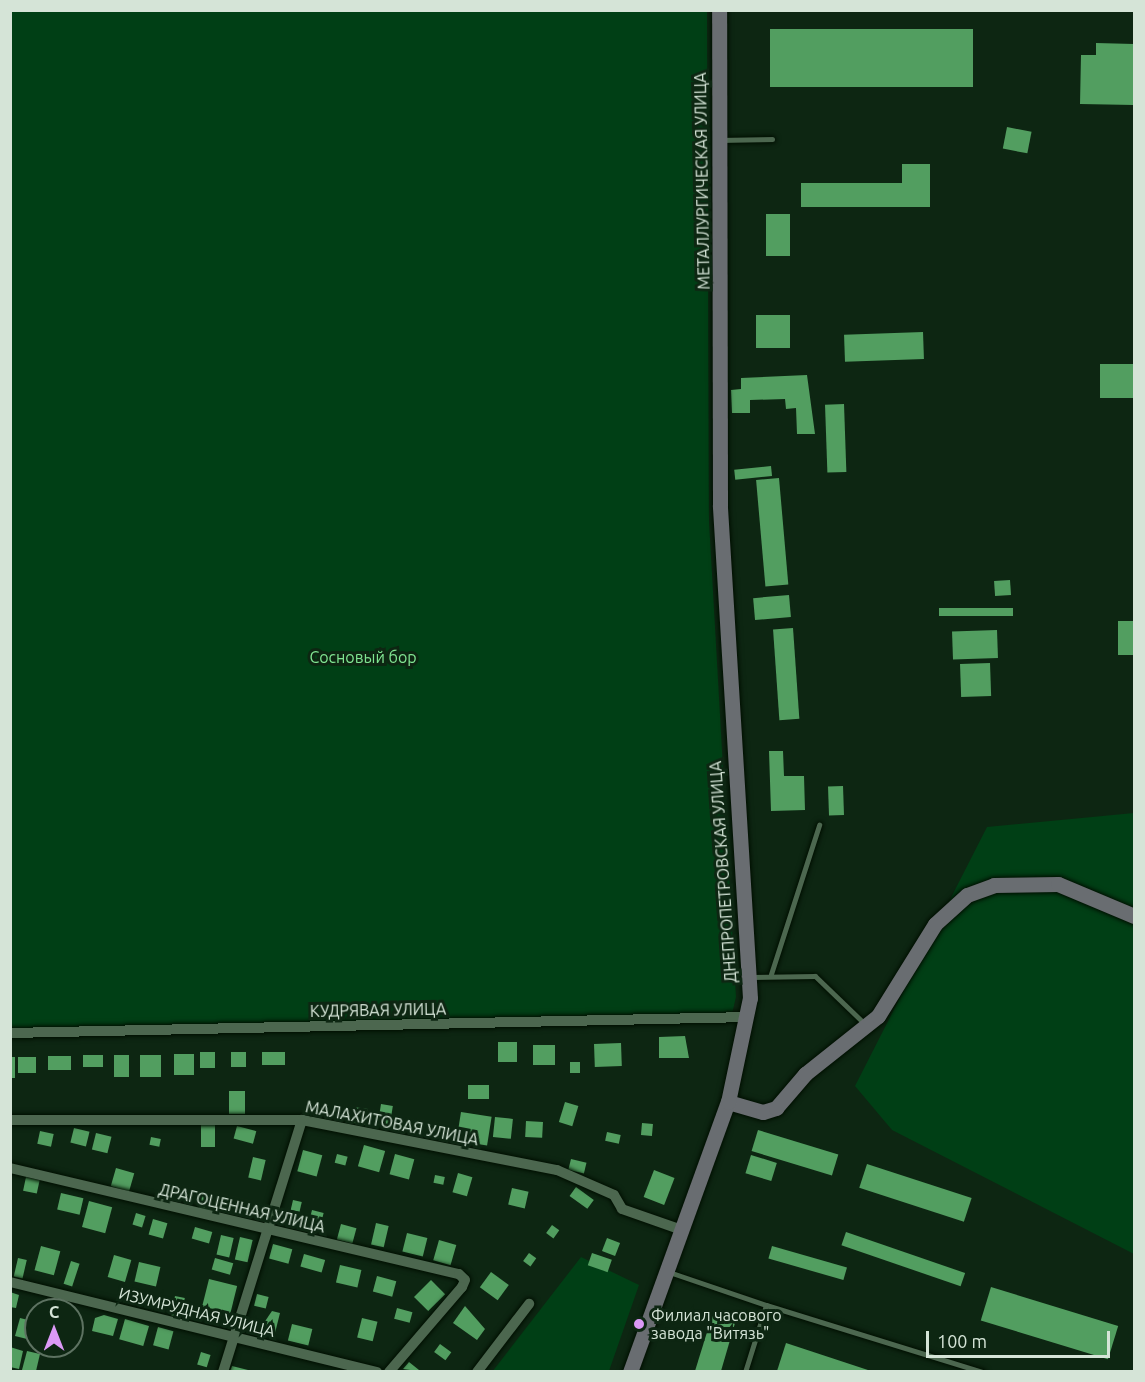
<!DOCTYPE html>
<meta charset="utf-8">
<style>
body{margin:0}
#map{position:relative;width:1145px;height:1382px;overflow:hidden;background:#0d2612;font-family:Ubuntu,sans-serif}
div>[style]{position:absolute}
.green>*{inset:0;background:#003f15}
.building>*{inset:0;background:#529e60;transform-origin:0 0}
.roads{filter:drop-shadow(0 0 2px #000f01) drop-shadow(0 0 2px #000f01)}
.lane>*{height:5px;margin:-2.5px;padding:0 2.5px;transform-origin:2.5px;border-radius:2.5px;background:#4c674f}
.street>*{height:10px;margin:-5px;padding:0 5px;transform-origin:5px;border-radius:5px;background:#4c674f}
.secondary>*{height:15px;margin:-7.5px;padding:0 7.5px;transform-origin:7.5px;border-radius:7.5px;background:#696d71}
.dots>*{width:16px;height:16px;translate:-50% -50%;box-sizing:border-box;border:3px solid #0d2612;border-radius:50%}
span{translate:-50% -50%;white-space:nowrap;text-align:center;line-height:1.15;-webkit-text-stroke:6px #0d2612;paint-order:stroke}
.street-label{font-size:16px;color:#d5e4d7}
.park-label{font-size:16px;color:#80e592}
.poi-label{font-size:16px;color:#d5e4d7}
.left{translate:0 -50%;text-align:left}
.frame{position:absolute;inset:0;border:12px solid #d5e4d7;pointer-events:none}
.north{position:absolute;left:24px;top:1298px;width:60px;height:60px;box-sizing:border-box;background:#0d2612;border:2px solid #5d7261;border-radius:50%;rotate:0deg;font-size:16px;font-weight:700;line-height:24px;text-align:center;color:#d5e4d7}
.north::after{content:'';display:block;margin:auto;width:21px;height:27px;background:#db99f5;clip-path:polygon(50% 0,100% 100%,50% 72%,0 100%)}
.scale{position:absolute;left:926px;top:1331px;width:184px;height:27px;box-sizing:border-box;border:3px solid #d5e4d7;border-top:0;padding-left:8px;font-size:18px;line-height:21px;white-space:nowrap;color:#d5e4d7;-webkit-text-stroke:4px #0d2612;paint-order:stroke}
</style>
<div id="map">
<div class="green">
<i style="clip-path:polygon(10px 11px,707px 11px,709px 521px,736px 997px,732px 1014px,11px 1029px)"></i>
<i style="clip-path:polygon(1134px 813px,1134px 1254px,892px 1130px,855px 1086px,987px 827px)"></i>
<i style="clip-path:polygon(581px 1257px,639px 1285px,609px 1371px,492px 1372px)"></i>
</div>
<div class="building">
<i style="left:770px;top:29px;width:203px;height:58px"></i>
<i style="clip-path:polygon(1096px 43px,1134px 44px,1134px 105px,1080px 104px,1081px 55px,1096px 55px)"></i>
<i style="left:1007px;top:127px;width:25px;height:22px;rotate:11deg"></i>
<i style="clip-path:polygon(902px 164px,930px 164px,930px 207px,801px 207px,801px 183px,902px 183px)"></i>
<i style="left:766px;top:214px;width:24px;height:42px"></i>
<i style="left:756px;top:315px;width:34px;height:33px"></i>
<i style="left:923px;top:332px;width:27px;height:79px;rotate:88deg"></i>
<i style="left:1134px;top:364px;width:34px;height:34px;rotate:90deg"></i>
<i style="clip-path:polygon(807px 375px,815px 434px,797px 434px,796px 408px,786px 409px,785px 399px,750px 400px,750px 413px,732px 413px,731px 390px,741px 389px,741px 378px)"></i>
<i style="left:844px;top:404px;width:68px;height:19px;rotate:88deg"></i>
<i style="left:771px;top:466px;width:10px;height:37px;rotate:84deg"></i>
<i style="left:779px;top:478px;width:107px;height:23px;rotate:85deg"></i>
<i style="left:1010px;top:580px;width:15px;height:16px;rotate:86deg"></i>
<i style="left:789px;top:595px;width:22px;height:36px;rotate:85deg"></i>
<i style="left:1013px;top:608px;width:8px;height:74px;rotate:90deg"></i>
<i style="left:1134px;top:621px;width:34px;height:16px;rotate:90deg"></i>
<i style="left:793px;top:628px;width:91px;height:20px;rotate:86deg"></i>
<i style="left:997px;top:630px;width:28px;height:45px;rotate:88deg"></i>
<i style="left:990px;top:663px;width:33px;height:30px;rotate:88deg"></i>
<i style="clip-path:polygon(769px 751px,783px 751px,784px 776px,804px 776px,805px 810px,771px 811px)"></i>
<i style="left:843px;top:786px;width:29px;height:15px;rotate:88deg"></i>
<i style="clip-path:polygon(685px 1036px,689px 1058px,659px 1058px,659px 1037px)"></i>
<i style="left:498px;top:1042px;width:19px;height:20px"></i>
<i style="left:621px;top:1043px;width:23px;height:27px;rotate:88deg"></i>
<i style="left:533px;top:1045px;width:22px;height:20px"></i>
<i style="left:200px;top:1052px;width:15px;height:16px"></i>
<i style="left:231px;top:1052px;width:15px;height:15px"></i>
<i style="left:262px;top:1052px;width:23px;height:13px"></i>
<i style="left:174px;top:1054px;width:20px;height:21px"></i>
<i style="left:83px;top:1055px;width:20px;height:12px"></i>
<i style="left:114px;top:1055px;width:15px;height:22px"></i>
<i style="left:140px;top:1055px;width:21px;height:22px"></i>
<i style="left:48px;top:1056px;width:23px;height:14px"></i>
<i style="left:10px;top:1057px;width:5px;height:21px"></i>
<i style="left:18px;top:1057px;width:18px;height:16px"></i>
<i style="left:580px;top:1062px;width:11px;height:10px;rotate:90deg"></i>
<i style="left:489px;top:1085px;width:14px;height:21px;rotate:90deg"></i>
<i style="left:229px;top:1091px;width:16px;height:23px"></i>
<i style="left:565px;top:1102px;width:14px;height:21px;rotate:17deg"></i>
<i style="left:381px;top:1104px;width:12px;height:21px;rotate:9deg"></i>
<i style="left:354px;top:1107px;width:14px;height:16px;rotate:8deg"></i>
<i style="left:461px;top:1112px;width:31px;height:29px;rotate:9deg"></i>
<i style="left:495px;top:1117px;width:18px;height:20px;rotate:6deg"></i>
<i style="left:526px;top:1121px;width:17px;height:16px;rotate:3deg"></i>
<i style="left:642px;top:1123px;width:11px;height:12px;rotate:5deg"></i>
<i style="left:201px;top:1125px;width:14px;height:22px"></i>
<i style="left:237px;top:1126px;width:20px;height:13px;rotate:15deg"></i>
<i style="left:74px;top:1128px;width:16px;height:15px;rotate:14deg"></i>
<i style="left:758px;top:1130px;width:84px;height:22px;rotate:17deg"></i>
<i style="left:40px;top:1131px;width:14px;height:13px;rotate:12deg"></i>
<i style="left:607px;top:1132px;width:14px;height:9px;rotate:12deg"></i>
<i style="left:96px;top:1133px;width:16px;height:17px;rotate:14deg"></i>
<i style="left:151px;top:1137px;width:10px;height:8px;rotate:11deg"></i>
<i style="left:364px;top:1145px;width:22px;height:22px;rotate:16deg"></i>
<i style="left:303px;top:1150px;width:20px;height:22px;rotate:15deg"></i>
<i style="left:337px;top:1154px;width:11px;height:9px;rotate:15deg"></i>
<i style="left:395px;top:1154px;width:20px;height:21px;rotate:15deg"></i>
<i style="left:751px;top:1155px;width:27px;height:19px;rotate:17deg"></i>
<i style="left:253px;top:1157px;width:13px;height:21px;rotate:13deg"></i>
<i style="left:571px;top:1159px;width:16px;height:11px;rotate:14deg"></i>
<i style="left:867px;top:1164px;width:110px;height:25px;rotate:18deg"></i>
<i style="left:116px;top:1168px;width:19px;height:19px;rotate:16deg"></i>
<i style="left:654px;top:1170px;width:22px;height:29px;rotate:21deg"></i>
<i style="left:458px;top:1173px;width:15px;height:20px;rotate:16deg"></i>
<i style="left:435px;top:1175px;width:10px;height:8px;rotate:11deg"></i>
<i style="left:26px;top:1177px;width:14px;height:14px;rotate:12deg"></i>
<i style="left:167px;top:1183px;width:8px;height:8px;rotate:14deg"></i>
<i style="left:576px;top:1187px;width:22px;height:11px;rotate:36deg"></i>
<i style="left:512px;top:1188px;width:17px;height:17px;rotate:13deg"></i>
<i style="left:203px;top:1192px;width:21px;height:17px;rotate:14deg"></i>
<i style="left:61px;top:1193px;width:23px;height:17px;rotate:13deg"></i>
<i style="left:230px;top:1197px;width:13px;height:16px;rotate:13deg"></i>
<i style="left:293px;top:1200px;width:9px;height:10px;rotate:13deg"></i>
<i style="left:89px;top:1201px;width:24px;height:27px;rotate:15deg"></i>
<i style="left:312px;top:1210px;width:12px;height:16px;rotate:14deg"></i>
<i style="left:136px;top:1213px;width:10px;height:12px;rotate:17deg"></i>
<i style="left:153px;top:1219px;width:15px;height:16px;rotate:16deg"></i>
<i style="left:376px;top:1223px;width:13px;height:22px;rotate:13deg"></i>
<i style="left:341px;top:1224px;width:16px;height:16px;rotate:15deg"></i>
<i style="left:552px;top:1225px;width:9px;height:10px;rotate:36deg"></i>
<i style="left:195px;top:1227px;width:18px;height:12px;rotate:16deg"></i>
<i style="left:846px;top:1232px;width:126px;height:14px;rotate:19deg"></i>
<i style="left:407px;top:1233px;width:21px;height:19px;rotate:14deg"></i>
<i style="left:221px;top:1235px;width:13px;height:20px;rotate:13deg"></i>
<i style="left:240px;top:1237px;width:13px;height:23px;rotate:13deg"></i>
<i style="left:607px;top:1238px;width:14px;height:14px;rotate:21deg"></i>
<i style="left:439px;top:1240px;width:18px;height:21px;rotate:16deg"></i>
<i style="left:273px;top:1244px;width:20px;height:15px;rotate:15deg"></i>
<i style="left:41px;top:1246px;width:20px;height:25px;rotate:15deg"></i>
<i style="left:772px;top:1246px;width:78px;height:13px;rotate:16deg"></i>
<i style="left:529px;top:1253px;width:9px;height:10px;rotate:36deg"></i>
<i style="left:592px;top:1253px;width:21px;height:13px;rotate:19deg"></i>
<i style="left:304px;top:1254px;width:22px;height:13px;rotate:16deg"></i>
<i style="left:114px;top:1255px;width:18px;height:23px;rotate:16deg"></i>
<i style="left:18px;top:1258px;width:9px;height:19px;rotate:13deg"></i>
<i style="left:215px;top:1258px;width:19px;height:12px;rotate:16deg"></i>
<i style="left:71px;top:1261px;width:9px;height:24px;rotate:18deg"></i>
<i style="left:139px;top:1262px;width:22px;height:20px;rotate:13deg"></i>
<i style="left:340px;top:1265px;width:22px;height:18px;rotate:13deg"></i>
<i style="left:491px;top:1272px;width:22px;height:19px;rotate:36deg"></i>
<i style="left:377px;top:1276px;width:20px;height:16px;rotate:15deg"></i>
<i style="left:209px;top:1279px;width:29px;height:28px;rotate:14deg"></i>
<i style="left:431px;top:1280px;width:20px;height:24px;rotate:45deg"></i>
<i style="left:991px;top:1287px;width:133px;height:35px;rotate:17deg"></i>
<i style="clip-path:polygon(10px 1292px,19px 1295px,16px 1308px,10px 1307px)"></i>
<i style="left:257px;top:1294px;width:12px;height:12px;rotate:14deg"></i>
<i style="left:175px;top:1296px;width:10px;height:20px;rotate:11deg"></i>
<i style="clip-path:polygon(57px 1299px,69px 1302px,67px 1310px,55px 1310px)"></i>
<i style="clip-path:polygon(465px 1306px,485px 1329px,477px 1340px,453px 1323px)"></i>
<i style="left:397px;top:1308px;width:16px;height:11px;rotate:15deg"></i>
<i style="clip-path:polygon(272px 1311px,280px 1313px,274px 1337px,257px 1333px)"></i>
<i style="clip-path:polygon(104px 1315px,118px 1319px,113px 1336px,92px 1331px,95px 1318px)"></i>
<i style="clip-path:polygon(712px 1316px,735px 1323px,721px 1371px,695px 1371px)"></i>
<i style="clip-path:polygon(20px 1318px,36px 1322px,35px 1341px,15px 1336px)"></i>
<i style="left:362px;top:1318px;width:16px;height:20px;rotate:14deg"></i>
<i style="left:125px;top:1319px;width:25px;height:21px;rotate:16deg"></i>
<i style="left:292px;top:1324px;width:21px;height:17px;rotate:14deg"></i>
<i style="left:158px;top:1327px;width:16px;height:19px;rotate:15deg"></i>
<i style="clip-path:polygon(786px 1343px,871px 1371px,777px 1371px)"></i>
<i style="left:440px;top:1344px;width:14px;height:10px;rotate:36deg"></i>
<i style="clip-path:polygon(10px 1347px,23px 1351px,19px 1369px,10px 1367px)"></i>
<i style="clip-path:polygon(27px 1351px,40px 1354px,36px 1371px,22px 1370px)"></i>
<i style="left:201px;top:1352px;width:10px;height:13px;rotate:17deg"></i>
<i style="clip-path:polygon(409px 1362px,419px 1370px,418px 1371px,403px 1369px)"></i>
<i style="clip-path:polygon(232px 1366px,252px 1371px,230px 1371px)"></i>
</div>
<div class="roads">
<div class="lane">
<i style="left:721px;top:140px;width:51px;rotate:-1.1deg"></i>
<i style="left:771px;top:974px;width:157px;rotate:-72.1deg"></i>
<i style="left:751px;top:977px;width:64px;rotate:-0.9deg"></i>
<i style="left:815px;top:976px;width:71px;rotate:43.9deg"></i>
<i style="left:669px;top:1272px;width:102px;rotate:18.8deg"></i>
<i style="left:766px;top:1305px;width:70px;rotate:107.4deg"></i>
<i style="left:766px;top:1305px;width:227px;rotate:17.2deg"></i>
</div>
<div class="street">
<i style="left:10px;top:1033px;width:737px;rotate:-1.24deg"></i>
<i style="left:10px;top:1120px;width:292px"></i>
<i style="left:302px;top:1120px;width:260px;rotate:11.1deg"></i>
<i style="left:557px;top:1170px;width:62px;rotate:23.7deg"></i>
<i style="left:614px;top:1195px;width:16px;rotate:60deg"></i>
<i style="left:622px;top:1209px;width:60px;rotate:19.3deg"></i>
<i style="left:10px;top:1168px;width:461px;rotate:13.3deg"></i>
<i style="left:459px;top:1274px;width:8px;rotate:45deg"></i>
<i style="left:465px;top:1280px;width:8px;rotate:113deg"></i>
<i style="left:462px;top:1287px;width:112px;rotate:130.7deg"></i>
<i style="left:10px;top:1282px;width:378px;rotate:13.8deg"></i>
<i style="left:223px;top:1372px;width:264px;rotate:-72.6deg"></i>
<i style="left:477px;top:1372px;width:86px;rotate:-52.6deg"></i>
</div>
<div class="secondary">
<i style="left:728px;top:1102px;width:36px;rotate:16deg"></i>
<i style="left:763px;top:1112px;width:14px;rotate:-17deg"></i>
<i style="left:776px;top:1108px;width:45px;rotate:-49.5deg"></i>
<i style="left:805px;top:1074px;width:93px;rotate:-38.5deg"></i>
<i style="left:878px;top:1016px;width:108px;rotate:-58.2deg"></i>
<i style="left:935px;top:924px;width:43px;rotate:-42.2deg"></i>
<i style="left:967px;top:895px;width:29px;rotate:-20deg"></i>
<i style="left:994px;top:885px;width:64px;rotate:-0.9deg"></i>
<i style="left:1058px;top:884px;width:82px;rotate:22.8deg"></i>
<i style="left:630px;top:1372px;width:287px;rotate:-70.1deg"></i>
<i style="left:728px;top:1102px;width:106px;rotate:-78.1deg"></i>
<i style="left:750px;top:998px;width:494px;rotate:-93.5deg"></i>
<i style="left:720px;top:505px;width:495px;rotate:-90.1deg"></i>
</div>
</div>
<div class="dots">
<i style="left:639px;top:1324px;background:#db99f5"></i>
</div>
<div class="street-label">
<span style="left:702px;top:181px;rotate:-91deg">МЕТАЛЛУРГИЧЕСКАЯ УЛИЦА</span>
<span style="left:723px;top:872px;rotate:-94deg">ДНЕПРОПЕТРОВСКАЯ УЛИЦА</span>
<span style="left:378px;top:1010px;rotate:-1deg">КУДРЯВАЯ УЛИЦА</span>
<span style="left:392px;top:1123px;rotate:11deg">МАЛАХИТОВАЯ УЛИЦА</span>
<span style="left:242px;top:1208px;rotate:13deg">ДРАГОЦЕННАЯ УЛИЦА</span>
<span style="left:197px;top:1312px;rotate:14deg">ИЗУМРУДНАЯ УЛИЦА</span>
</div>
<div class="park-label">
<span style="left:363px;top:657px">Сосновый бор</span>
</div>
<div class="poi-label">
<span class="left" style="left:651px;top:1324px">Филиал часового<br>завода "Витязь"</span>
</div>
<div class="frame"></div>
<div class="north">С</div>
<div class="scale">100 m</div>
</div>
